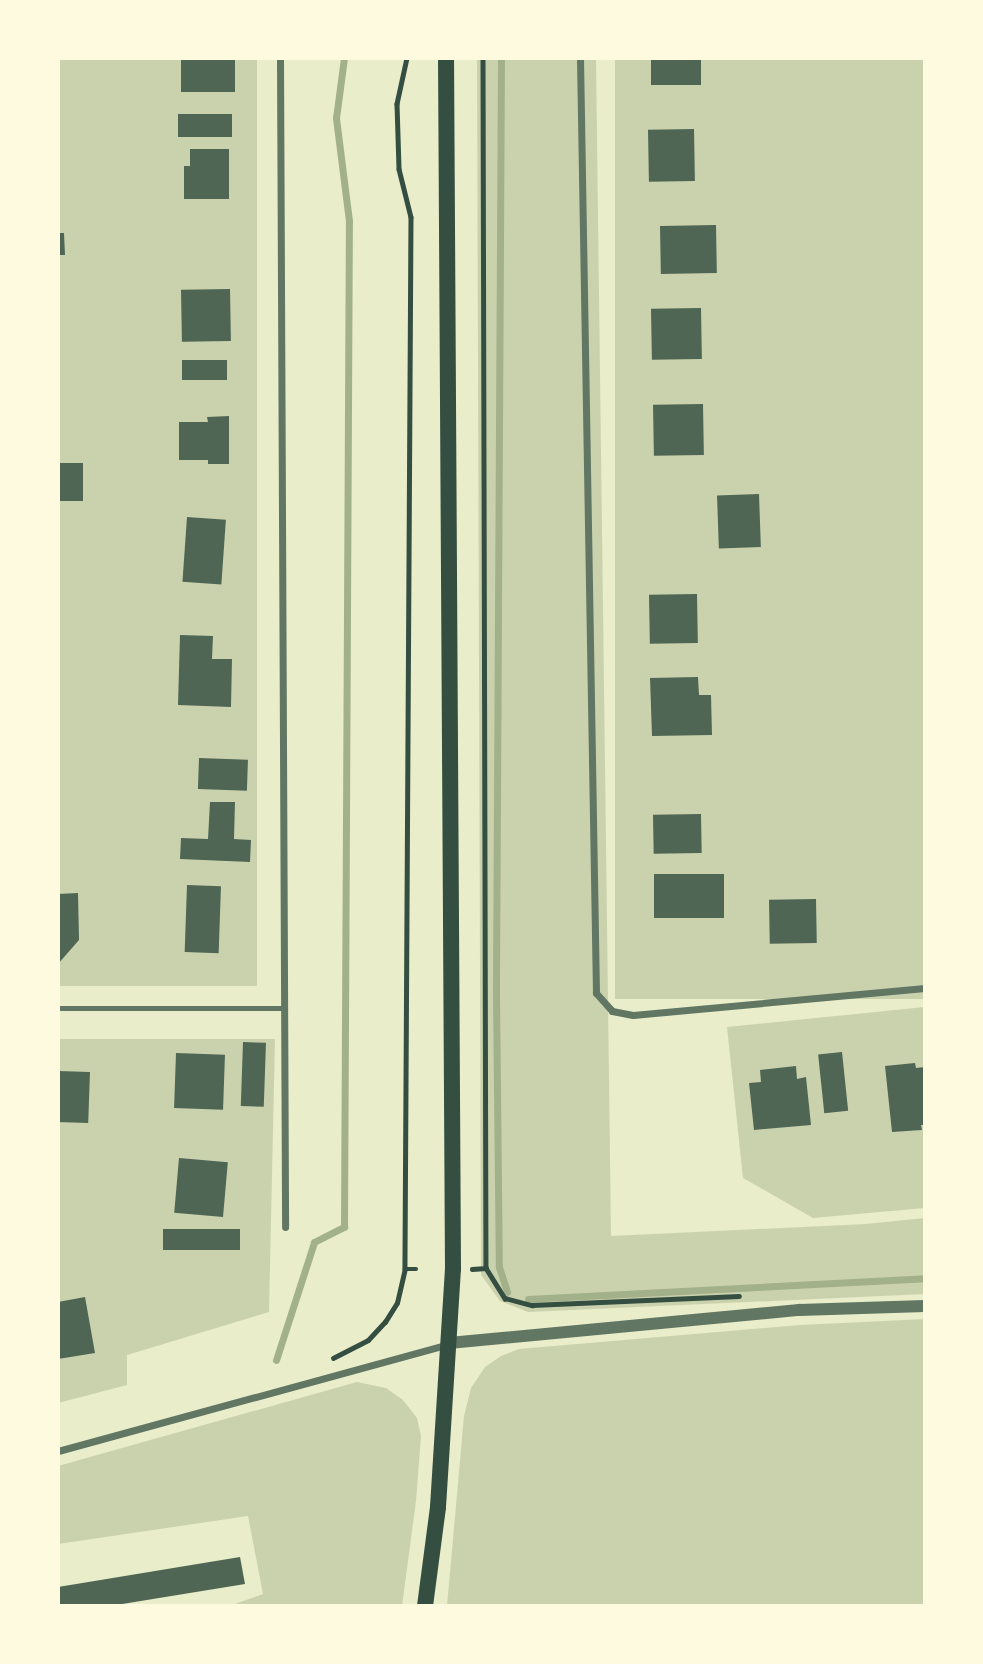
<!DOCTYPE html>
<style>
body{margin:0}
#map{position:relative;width:983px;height:1664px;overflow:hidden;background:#e9edc9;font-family:"Noto Serif",serif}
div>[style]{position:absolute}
.green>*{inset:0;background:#cad2ad;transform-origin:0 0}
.stream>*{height:7px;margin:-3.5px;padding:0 3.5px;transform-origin:3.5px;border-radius:3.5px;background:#a3b18a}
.building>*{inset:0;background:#4f6655;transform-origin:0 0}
.path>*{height:4.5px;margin:-2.25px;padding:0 2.25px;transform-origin:2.25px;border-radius:2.25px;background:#344e41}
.service>*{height:5px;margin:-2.5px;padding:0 2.5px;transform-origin:2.5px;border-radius:2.5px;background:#617663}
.minor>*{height:7px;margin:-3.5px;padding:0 3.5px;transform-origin:3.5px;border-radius:3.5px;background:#617663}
.tertiary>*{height:12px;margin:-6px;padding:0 6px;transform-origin:6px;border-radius:6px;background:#617663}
.primary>*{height:16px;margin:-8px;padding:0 8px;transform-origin:8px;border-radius:8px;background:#344e41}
span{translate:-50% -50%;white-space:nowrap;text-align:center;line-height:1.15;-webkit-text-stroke:5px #fefae0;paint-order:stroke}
.frame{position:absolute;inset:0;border:60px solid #fefae0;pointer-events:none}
</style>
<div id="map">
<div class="green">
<i style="left:58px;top:58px;width:199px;height:928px"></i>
<i style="clip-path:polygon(477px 58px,596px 58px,611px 1236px,866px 1224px,925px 1218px,925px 1294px,528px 1312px,500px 1301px,481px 1275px)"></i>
<i style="left:615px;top:58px;width:310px;height:941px"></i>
<i style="clip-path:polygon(925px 1007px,925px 1208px,813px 1218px,743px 1178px,727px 1027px)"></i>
<i style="clip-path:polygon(58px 1039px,275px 1039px,269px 1312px,127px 1355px,127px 1385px,58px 1403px)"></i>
<i style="clip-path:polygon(925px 1319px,925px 1606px,447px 1606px,464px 1416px,471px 1388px,485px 1367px,501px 1356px,519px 1349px,800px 1325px)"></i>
<i style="clip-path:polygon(357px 1382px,386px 1388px,403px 1400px,417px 1418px,421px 1436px,416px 1501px,402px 1606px,229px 1606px,263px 1594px,248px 1516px,58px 1544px,58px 1466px)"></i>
</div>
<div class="stream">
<i style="left:501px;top:58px;width:936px;rotate:90.31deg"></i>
<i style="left:496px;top:994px;width:273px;rotate:89.4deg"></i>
<i style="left:499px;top:1267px;width:26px;rotate:72deg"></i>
<i style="left:528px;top:1299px;width:398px;rotate:-3deg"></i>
<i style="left:276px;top:1360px;width:124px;rotate:-72.1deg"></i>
<i style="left:314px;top:1242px;width:34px;rotate:-27deg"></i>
<i style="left:344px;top:1227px;width:1006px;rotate:-89.72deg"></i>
<i style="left:349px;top:221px;width:104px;rotate:-97.2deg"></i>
<i style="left:336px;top:118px;width:61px;rotate:-82.4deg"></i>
</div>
<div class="building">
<i style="left:181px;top:58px;width:54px;height:34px"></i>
<i style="left:651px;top:58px;width:50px;height:27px"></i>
<i style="left:232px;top:114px;width:23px;height:54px;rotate:90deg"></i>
<i style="left:694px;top:129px;width:52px;height:46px;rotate:89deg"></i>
<i style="clip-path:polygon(190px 149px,229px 149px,229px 199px,184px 199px,184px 166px,190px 166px)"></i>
<i style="left:716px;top:225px;width:48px;height:56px;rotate:89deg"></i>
<i style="clip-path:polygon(58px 233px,64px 233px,65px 255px,58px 255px)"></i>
<i style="left:230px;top:289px;width:52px;height:49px;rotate:89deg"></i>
<i style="left:701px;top:308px;width:51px;height:50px;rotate:89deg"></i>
<i style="left:182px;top:360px;width:45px;height:20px"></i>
<i style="left:703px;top:404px;width:51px;height:50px;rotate:89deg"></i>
<i style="clip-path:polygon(229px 416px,229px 464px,208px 464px,208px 460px,179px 460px,179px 422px,208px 422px,207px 417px)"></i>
<i style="left:58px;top:463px;width:25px;height:38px"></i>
<i style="left:759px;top:494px;width:53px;height:42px;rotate:88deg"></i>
<i style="left:187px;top:517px;width:39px;height:65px;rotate:4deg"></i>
<i style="left:697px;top:594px;width:49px;height:48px;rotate:89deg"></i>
<i style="clip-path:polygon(180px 635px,213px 636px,212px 659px,232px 659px,231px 707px,178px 705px)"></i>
<i style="clip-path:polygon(698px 677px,699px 695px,711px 695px,712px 735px,652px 736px,650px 678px)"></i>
<i style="left:199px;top:758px;width:49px;height:31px;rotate:2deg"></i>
<i style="clip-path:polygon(210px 802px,235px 802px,234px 839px,251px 840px,250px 862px,180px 859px,181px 838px,208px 839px)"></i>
<i style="left:701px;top:814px;width:39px;height:48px;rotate:89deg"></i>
<i style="left:724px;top:874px;width:44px;height:70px;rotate:90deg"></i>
<i style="left:187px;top:885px;width:34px;height:67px;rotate:2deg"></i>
<i style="clip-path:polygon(78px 893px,79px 940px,58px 964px,58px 894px)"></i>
<i style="left:816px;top:899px;width:44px;height:47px;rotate:89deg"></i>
<i style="left:243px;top:1042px;width:23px;height:64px;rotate:2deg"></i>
<i style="left:842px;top:1052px;width:59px;height:24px;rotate:84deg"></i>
<i style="left:176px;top:1053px;width:49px;height:55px;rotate:2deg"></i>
<i style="clip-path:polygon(915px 1063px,916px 1068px,925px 1067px,925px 1125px,921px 1125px,922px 1130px,892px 1132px,885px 1066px)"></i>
<i style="clip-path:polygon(796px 1066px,797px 1079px,806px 1077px,811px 1125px,754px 1130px,749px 1083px,761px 1082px,760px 1070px)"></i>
<i style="left:58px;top:1071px;width:32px;height:51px;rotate:2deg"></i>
<i style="left:179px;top:1158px;width:49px;height:55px;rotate:5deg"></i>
<i style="left:240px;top:1229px;width:21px;height:77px;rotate:90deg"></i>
<i style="clip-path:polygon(85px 1297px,95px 1353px,58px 1359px,58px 1302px)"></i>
<i style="clip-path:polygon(240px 1557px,245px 1584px,110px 1606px,58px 1606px,58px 1587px)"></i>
</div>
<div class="path">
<i style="left:407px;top:58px;width:47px;rotate:102.3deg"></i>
<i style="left:397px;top:104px;width:65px;rotate:88.2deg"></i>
<i style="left:399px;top:169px;width:49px;rotate:76deg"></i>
<i style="left:411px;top:217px;width:1052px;rotate:90.33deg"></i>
<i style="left:405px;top:1269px;width:11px"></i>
<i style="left:483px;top:58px;width:1210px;rotate:89.86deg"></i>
<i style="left:486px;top:1268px;width:36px;rotate:58deg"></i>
<i style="left:505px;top:1298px;width:28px;rotate:15deg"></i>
<i style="left:532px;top:1305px;width:207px;rotate:-2.5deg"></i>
<i style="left:472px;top:1269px;width:14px;rotate:-4deg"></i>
<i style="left:333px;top:1358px;width:39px;rotate:-27deg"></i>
<i style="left:368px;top:1340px;width:25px;rotate:-47deg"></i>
<i style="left:385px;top:1322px;width:22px;rotate:-58deg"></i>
<i style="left:397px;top:1303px;width:35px;rotate:-77deg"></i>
</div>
<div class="service">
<i style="left:58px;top:1008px;width:226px"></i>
</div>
<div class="minor">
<i style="left:280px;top:58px;width:1169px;rotate:89.75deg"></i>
<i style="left:580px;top:58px;width:935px;rotate:89.02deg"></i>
<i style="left:596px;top:993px;width:24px;rotate:48deg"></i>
<i style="left:612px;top:1011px;width:21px;rotate:11deg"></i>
<i style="left:633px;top:1015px;width:293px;rotate:-5.3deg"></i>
<i style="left:58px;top:1451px;width:404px;rotate:-15.3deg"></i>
</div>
<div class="tertiary">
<i style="left:449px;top:1343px;width:352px;rotate:-5.4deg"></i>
<i style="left:799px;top:1310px;width:126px;rotate:-1.8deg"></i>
</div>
<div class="primary">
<i style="left:425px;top:1606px;width:100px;rotate:-82.5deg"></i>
<i style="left:438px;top:1507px;width:238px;rotate:-86.4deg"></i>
<i style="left:453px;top:1269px;width:1211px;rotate:-90.33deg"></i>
</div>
<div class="frame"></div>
</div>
